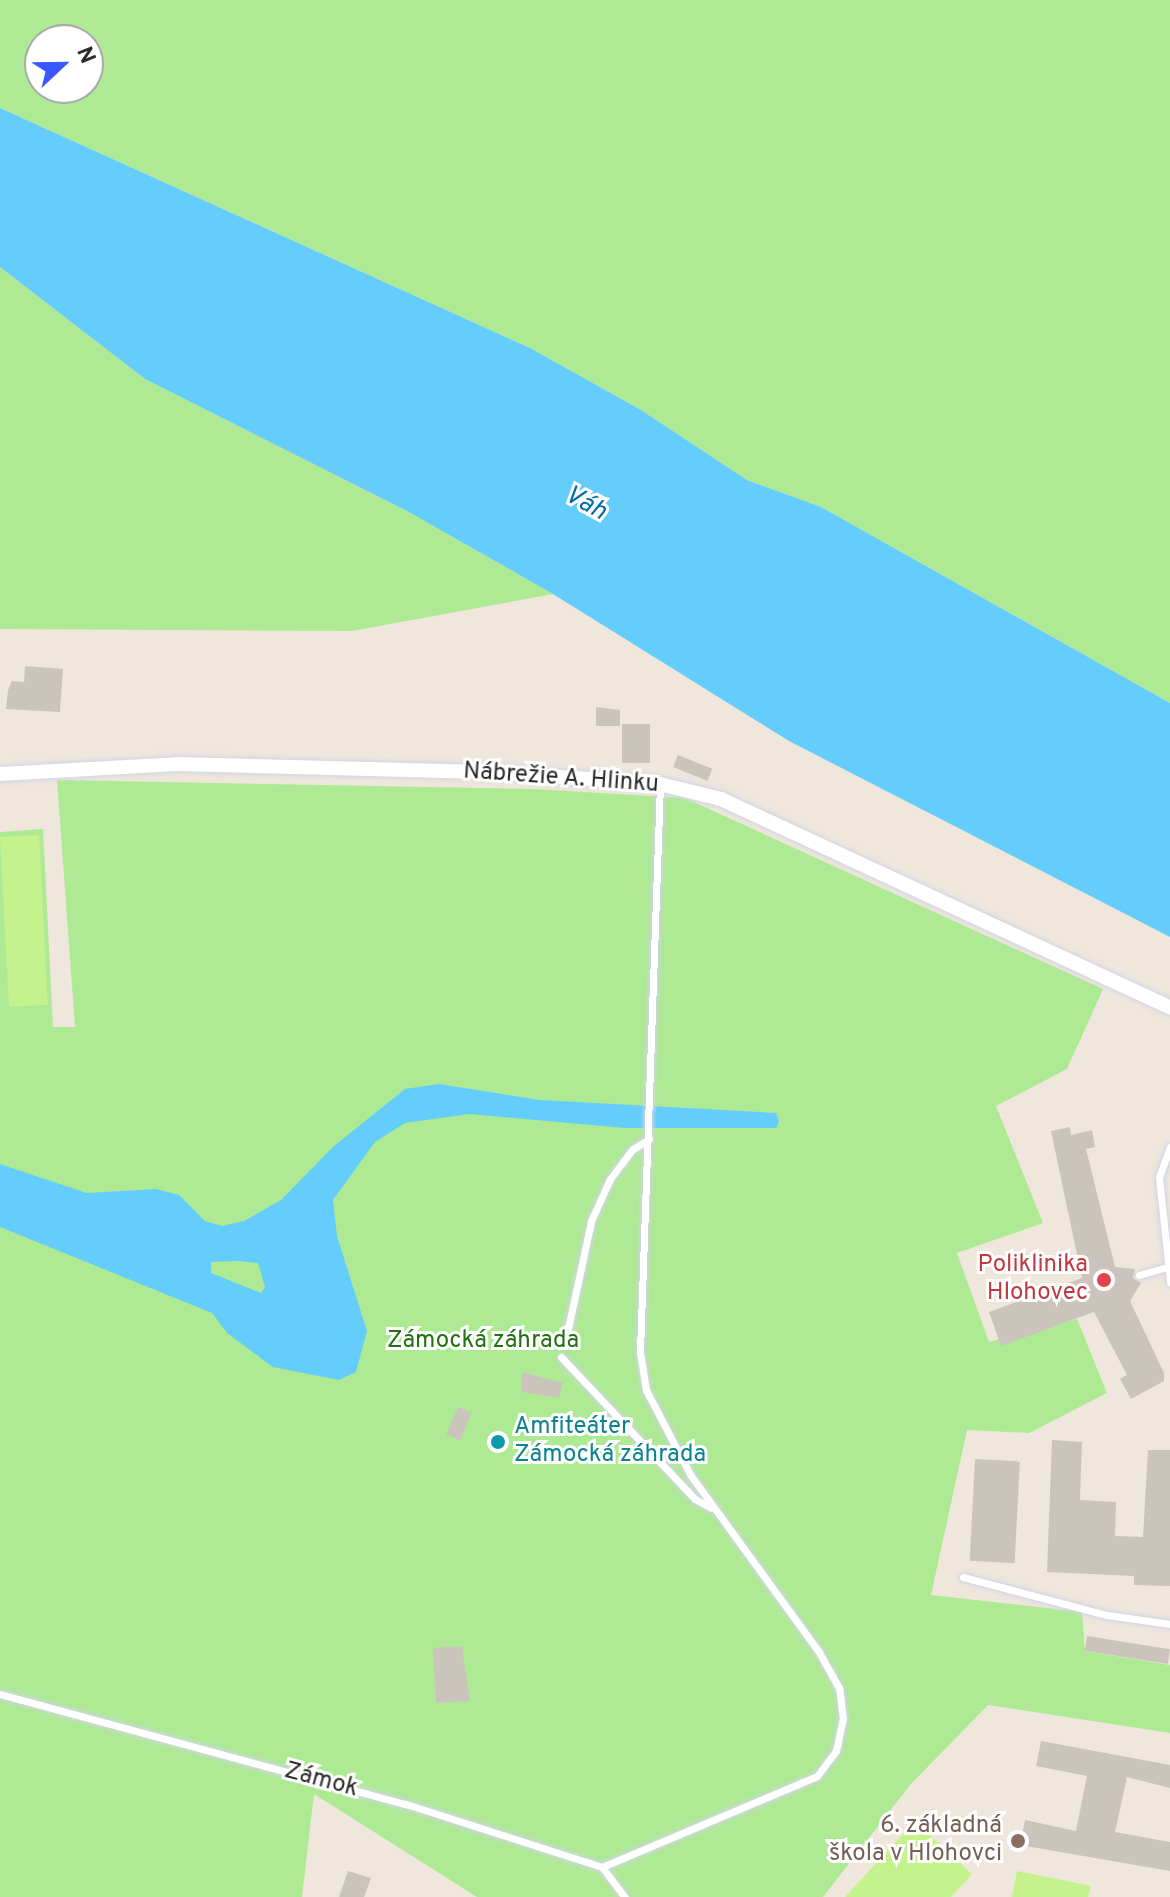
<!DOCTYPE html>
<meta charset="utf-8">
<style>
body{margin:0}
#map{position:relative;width:1170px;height:1897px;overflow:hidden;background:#efe7dc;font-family:Overpass,sans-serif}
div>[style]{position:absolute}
.green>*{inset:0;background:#aeea93}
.pitch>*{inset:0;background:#c4f38e;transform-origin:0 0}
.water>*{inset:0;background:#65cdfb}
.building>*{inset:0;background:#cac4bc;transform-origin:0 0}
.roads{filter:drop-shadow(0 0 2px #d1d4e6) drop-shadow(0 0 2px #d1d4e6)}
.lane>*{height:7px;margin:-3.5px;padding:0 3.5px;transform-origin:3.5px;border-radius:3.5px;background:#fff}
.street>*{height:14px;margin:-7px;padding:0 7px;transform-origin:7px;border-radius:7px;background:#fff}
.dots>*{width:22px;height:22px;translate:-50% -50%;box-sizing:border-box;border:4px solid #fff;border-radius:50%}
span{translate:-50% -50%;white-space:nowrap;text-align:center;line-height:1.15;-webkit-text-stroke:6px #fff;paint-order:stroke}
.street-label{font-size:24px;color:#2b2b2b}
.health-label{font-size:24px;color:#be3a42}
.right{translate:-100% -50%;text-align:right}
.park-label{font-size:24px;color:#237113}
.culture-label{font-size:24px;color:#0d838f}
.left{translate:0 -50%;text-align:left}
.education-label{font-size:24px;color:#785e54}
.water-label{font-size:26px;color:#006aab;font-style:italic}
.north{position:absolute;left:24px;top:24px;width:80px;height:80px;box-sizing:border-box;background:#fff;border:2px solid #aaa;border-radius:50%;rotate:68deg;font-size:22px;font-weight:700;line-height:32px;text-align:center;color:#2b2b2b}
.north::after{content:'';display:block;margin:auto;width:28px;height:36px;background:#3956ff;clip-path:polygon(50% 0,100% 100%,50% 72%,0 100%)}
</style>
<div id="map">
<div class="green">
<i style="clip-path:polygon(evenodd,0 0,1170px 0,1170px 703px,821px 507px,747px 480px,641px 410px,530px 348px,0 108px,0 0,40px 40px,88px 40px,88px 88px,40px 88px,40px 40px)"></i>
<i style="clip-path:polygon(0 267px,145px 379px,407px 511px,553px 594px,352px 631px,0 629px)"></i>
<i style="clip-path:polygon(57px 780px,533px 789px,685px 798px,1103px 989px,1067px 1069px,996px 1106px,1043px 1223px,957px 1253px,989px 1342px,1077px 1319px,1107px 1393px,1029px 1433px,967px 1430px,931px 1595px,1082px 1612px,1085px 1651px,1170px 1665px,1170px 1733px,988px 1705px,910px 1785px,823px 1897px,477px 1897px,314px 1794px,302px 1897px,0 1897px,0 832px,43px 829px,53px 1027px,75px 1027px)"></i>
</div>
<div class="pitch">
<i style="left:39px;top:835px;width:170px;height:39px;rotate:87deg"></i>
<i style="clip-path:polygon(915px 1821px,972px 1874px,951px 1897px,845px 1897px)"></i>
<i style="clip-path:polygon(1017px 1871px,1091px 1886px,1088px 1897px,1012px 1897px)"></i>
</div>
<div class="water">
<i style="clip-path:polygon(0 108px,530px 348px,641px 410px,747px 480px,821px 507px,1170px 703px,1170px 937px,789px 741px,553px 594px,407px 511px,145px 379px,0 267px)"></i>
<i style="clip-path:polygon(evenodd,439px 1084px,540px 1100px,776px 1113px,779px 1121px,776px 1128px,625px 1128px,469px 1114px,405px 1123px,375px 1142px,333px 1200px,337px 1236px,367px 1331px,356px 1372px,339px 1380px,273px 1367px,227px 1333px,212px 1313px,0 1227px,0 1164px,87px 1193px,156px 1189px,179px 1195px,205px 1221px,222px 1226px,244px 1221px,281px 1200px,334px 1146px,405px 1089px,439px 1084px,237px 1261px,258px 1263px,265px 1287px,261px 1293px,211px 1273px,211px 1262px,237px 1261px)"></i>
</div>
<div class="building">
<i style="clip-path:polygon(25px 666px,63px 669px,60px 712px,6px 709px,8px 690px,12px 681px,24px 682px)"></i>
<i style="clip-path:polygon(596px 707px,620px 710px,620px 726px,596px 726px)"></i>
<i style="left:622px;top:724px;width:28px;height:39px"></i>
<i style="left:678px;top:755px;width:37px;height:13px;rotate:22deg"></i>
<i style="clip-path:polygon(1070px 1127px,1071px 1135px,1092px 1130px,1095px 1147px,1086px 1149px,1115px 1267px,1135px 1269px,1133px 1278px,1141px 1283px,1130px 1301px,1164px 1373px,1164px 1381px,1131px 1399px,1120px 1379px,1127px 1375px,1094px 1312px,1001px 1346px,989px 1312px,1082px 1278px,1051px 1131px)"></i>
<i style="clip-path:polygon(522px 1372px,563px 1383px,559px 1398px,522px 1392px)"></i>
<i style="left:458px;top:1407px;width:15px;height:30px;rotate:23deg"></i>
<i style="clip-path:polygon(1052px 1440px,1082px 1442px,1080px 1500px,1116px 1502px,1115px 1536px,1143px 1537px,1148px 1450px,1170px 1450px,1170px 1586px,1134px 1585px,1134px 1576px,1047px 1572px)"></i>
<i style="left:975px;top:1459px;width:45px;height:102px;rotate:3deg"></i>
<i style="left:1087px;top:1636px;width:84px;height:15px;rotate:9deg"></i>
<i style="clip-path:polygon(462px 1646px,470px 1701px,436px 1703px,433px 1648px)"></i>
<i style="clip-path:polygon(1041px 1741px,1170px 1765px,1170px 1788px,1127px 1777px,1115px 1832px,1170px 1842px,1170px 1871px,1020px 1845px,1025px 1820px,1076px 1831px,1087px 1776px,1036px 1766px)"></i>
<i style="clip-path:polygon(348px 1871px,371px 1878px,364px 1897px,339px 1897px)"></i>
</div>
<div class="roads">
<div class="lane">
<i style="left:1170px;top:1147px;width:32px;rotate:110deg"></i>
<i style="left:1159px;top:1177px;width:106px;rotate:84deg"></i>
<i style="left:1139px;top:1275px;width:29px;rotate:-16deg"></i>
<i style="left:566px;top:1338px;width:120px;rotate:-77.9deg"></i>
<i style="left:591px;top:1221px;width:46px;rotate:-65.7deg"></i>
<i style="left:610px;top:1179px;width:38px;rotate:-53deg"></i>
<i style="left:633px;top:1149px;width:19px;rotate:-32deg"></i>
<i style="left:561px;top:1357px;width:195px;rotate:46.7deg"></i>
<i style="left:695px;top:1499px;width:18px;rotate:29deg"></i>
<i style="left:963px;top:1577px;width:149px;rotate:14.8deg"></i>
<i style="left:1107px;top:1615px;width:64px;rotate:8.1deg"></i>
<i style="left:0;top:1694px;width:421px;rotate:15.2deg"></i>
<i style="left:406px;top:1804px;width:206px;rotate:17.8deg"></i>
<i style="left:602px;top:1867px;width:38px;rotate:53deg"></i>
<i style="left:602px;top:1867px;width:233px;rotate:-22.9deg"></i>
<i style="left:817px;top:1776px;width:31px;rotate:-53deg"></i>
<i style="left:836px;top:1751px;width:33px;rotate:-78deg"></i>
<i style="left:843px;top:1719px;width:31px;rotate:-97deg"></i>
<i style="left:839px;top:1688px;width:41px;rotate:-119.1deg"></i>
<i style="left:819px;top:1652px;width:218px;rotate:-126deg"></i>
<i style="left:691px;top:1476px;width:97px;rotate:-117.6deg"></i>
<i style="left:646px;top:1390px;width:39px;rotate:-99deg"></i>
<i style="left:640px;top:1351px;width:567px;rotate:-87.98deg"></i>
</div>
<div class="street">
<i style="left:0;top:774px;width:177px;rotate:-3.2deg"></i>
<i style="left:177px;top:764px;width:316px;rotate:1.5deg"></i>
<i style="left:493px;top:772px;width:167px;rotate:4.1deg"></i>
<i style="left:660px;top:784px;width:63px;rotate:13.8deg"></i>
<i style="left:721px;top:799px;width:495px;rotate:24.9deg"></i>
</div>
</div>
<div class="dots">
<i style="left:1104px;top:1280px;background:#e0444e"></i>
<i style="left:498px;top:1442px;background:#0f9aa8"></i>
<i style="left:1018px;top:1841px;background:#8d6e63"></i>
</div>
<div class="street-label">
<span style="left:561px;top:779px;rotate:4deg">Nábrežie A. Hlinku</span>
<span style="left:321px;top:1781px;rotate:15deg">Zámok</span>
</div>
<div class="health-label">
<span class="right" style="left:1088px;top:1280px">Poliklinika<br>Hlohovec</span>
</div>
<div class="park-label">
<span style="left:483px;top:1342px">Zámocká záhrada</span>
</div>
<div class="culture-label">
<span class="left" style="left:514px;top:1442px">Amfiteáter<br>Zámocká záhrada</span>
</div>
<div class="education-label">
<span class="right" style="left:1002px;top:1841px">6. základná<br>škola v Hlohovci</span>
</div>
<div class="water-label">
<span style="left:585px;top:504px;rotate:29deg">Váh</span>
</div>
<div class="north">N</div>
</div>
